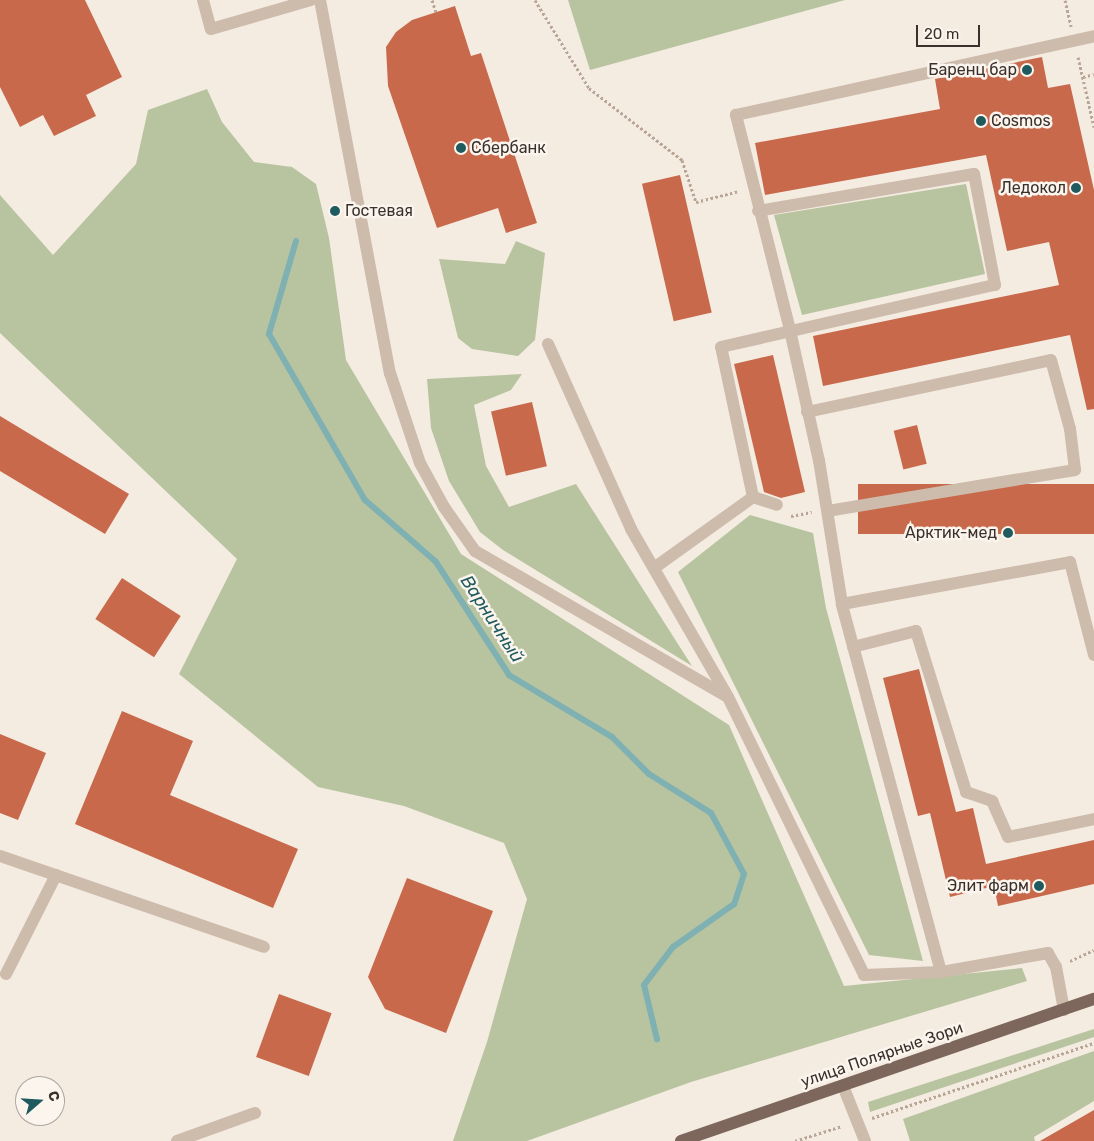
<!DOCTYPE html>
<meta charset="utf-8">
<style>
body{margin:0}
#map{position:relative;width:1094px;height:1141px;overflow:hidden;background:#f4ebe1;font-family:Rubik,sans-serif}
div>[style]{position:absolute}
.green>*{inset:0;background:#b8c4a0}
.stream>*{height:6px;margin:-3px;padding:0 3px;transform-origin:3px;border-radius:3px;background:#7fb0b2}
.building>*{inset:0;background:#c8694b;transform-origin:0 0}
.path>*{height:3px;margin-top:-1.5px;transform-origin:0;background:repeating-linear-gradient(90deg,#b9a596 0 2.5px,transparent 0 5px)}
.minor>*{height:12px;margin:-6px;padding:0 6px;transform-origin:6px;border-radius:6px;background:#cdbbac}
.major>*{height:12px;margin:-6px;padding:0 6px;transform-origin:6px;border-radius:6px;background:#7d675c}
.dots>*{width:14px;height:14px;translate:-50% -50%;box-sizing:border-box;border:2px solid #fbf5ee;border-radius:50%}
span{translate:-50% -50%;white-space:nowrap;text-align:center;line-height:1.15;-webkit-text-stroke:5px #fbf5ee;paint-order:stroke}
.poi-label{font-size:16px;color:#3b302b}
.right{translate:-100% -50%;text-align:right}
.left{translate:0 -50%;text-align:left}
.street-label{font-size:16px;color:#3b302b}
.water-label{font-size:18px;color:#1f5a5e;font-style:italic}
.north{position:absolute;left:15px;top:1076px;width:50px;height:50px;box-sizing:border-box;background:#fbf5ee;border:1px solid #aea6a0;border-radius:50%;rotate:71deg;font-size:14px;font-weight:700;line-height:20px;text-align:center;color:#3b302b}
.north::after{content:'';display:block;margin:auto;width:18px;height:22px;background:#1f5a5e;clip-path:polygon(50% 0,100% 100%,50% 72%,0 100%)}
.scale{position:absolute;left:916px;top:25px;width:64px;height:22px;box-sizing:border-box;border:2px solid #3b302b;border-top:0;padding-left:6px;font-size:15px;line-height:18px;white-space:nowrap;color:#3b302b;-webkit-text-stroke:4px #fbf5ee;paint-order:stroke}
</style>
<div id="map">
<div class="green">
<i style="clip-path:polygon(568px 0,845px 0,590px 70px)"></i>
<i style="clip-path:polygon(207px 89px,222px 122px,254px 162px,292px 167px,316px 184px,329px 238px,346px 360px,461px 554px,729px 725px,844px 986px,1022px 968px,1027px 981px,691px 1082px,527px 1141px,453px 1141px,487px 1042px,527px 899px,504px 843px,404px 806px,318px 787px,179px 674px,237px 559px,0 333px,0 195px,53px 255px,136px 164px,148px 110px)"></i>
<i style="clip-path:polygon(966px 184px,985px 274px,802px 315px,774px 215px)"></i>
<i style="clip-path:polygon(516px 241px,545px 253px,535px 340px,518px 356px,472px 349px,458px 338px,439px 259px,505px 264px)"></i>
<i style="clip-path:polygon(522px 374px,511px 390px,474px 405px,486px 466px,509px 507px,576px 484px,692px 666px,503px 550px,480px 532px,449px 481px,431px 428px,427px 379px)"></i>
<i style="clip-path:polygon(750px 515px,813px 533px,826px 608px,923px 961px,869px 955px,678px 572px)"></i>
<i style="clip-path:polygon(1094px 1029px,1094px 1037px,870px 1112px,868px 1102px)"></i>
<i style="clip-path:polygon(1094px 1051px,1094px 1101px,1034px 1137px,1035px 1141px,910px 1141px,903px 1119px)"></i>
</div>
<div class="stream">
<i style="left:296px;top:241px;width:97px;rotate:106.2deg"></i>
<i style="left:269px;top:334px;width:192px;rotate:60deg"></i>
<i style="left:365px;top:500px;width:94px;rotate:41.1deg"></i>
<i style="left:436px;top:562px;width:135px;rotate:57.1deg"></i>
<i style="left:509px;top:675px;width:120px;rotate:31deg"></i>
<i style="left:612px;top:737px;width:52px;rotate:45deg"></i>
<i style="left:649px;top:774px;width:73px;rotate:32.2deg"></i>
<i style="left:711px;top:813px;width:69px;rotate:61.6deg"></i>
<i style="left:744px;top:874px;width:32px;rotate:108deg"></i>
<i style="left:734px;top:904px;width:75px;rotate:144.8deg"></i>
<i style="left:673px;top:947px;width:48px;rotate:127.3deg"></i>
<i style="left:644px;top:985px;width:56px;rotate:76.5deg"></i>
</div>
<div class="building">
<i style="clip-path:polygon(0 0,85px 0,122px 77px,86px 95px,96px 116px,54px 136px,43px 115px,20px 127px,0 87px)"></i>
<i style="clip-path:polygon(455px 6px,471px 56px,481px 53px,537px 223px,506px 233px,498px 208px,437px 228px,388px 86px,386px 47px,396px 32px,412px 20px)"></i>
<i style="clip-path:polygon(1042px 57px,1048px 88px,1070px 84px,1094px 190px,1094px 409px,1087px 410px,1070px 335px,823px 386px,813px 336px,1059px 285px,1049px 242px,1007px 251px,986px 155px,765px 195px,755px 143px,940px 109px,935px 79px)"></i>
<i style="left:680px;top:175px;width:141px;height:39px;rotate:77deg"></i>
<i style="clip-path:polygon(773px 355px,805px 492px,781px 498px,764px 492px,734px 364px)"></i>
<i style="left:532px;top:402px;width:66px;height:42px;rotate:77deg"></i>
<i style="clip-path:polygon(0 416px,129px 494px,105px 534px,0 471px)"></i>
<i style="left:917px;top:425px;width:40px;height:24px;rotate:76deg"></i>
<i style="left:1094px;top:484px;width:50px;height:236px;rotate:90deg"></i>
<i style="left:122px;top:578px;width:70px;height:49px;rotate:33deg"></i>
<i style="clip-path:polygon(919px 669px,956px 812px,973px 808px,986px 864px,1094px 840px,1094px 884px,998px 906px,994px 886px,950px 897px,930px 813px,918px 816px,883px 678px)"></i>
<i style="clip-path:polygon(122px 711px,193px 741px,170px 795px,298px 849px,273px 908px,75px 824px)"></i>
<i style="clip-path:polygon(0 734px,46px 753px,18px 820px,0 813px)"></i>
<i style="clip-path:polygon(407px 878px,493px 911px,446px 1033px,385px 1009px,368px 977px)"></i>
<i style="left:279px;top:994px;width:56px;height:67px;rotate:20deg"></i>
<i style="clip-path:polygon(1094px 1110px,1094px 1141px,1040px 1141px)"></i>
</div>
<div class="path">
<i style="left:432px;top:0;width:13px;rotate:72deg"></i>
<i style="left:535px;top:0;width:103px;rotate:58.5deg"></i>
<i style="left:589px;top:88px;width:118px;rotate:37.7deg"></i>
<i style="left:682px;top:160px;width:44px;rotate:71.6deg"></i>
<i style="left:696px;top:202px;width:44px;rotate:-14.3deg"></i>
<i style="left:1065px;top:0;width:27px;rotate:77deg"></i>
<i style="left:1078px;top:57px;width:72px;rotate:77.1deg"></i>
<i style="left:1083px;top:77px;width:11px;rotate:-15deg"></i>
<i style="left:791px;top:516px;width:21px;rotate:-11deg"></i>
<i style="left:1070px;top:961px;width:26px;rotate:-25deg"></i>
<i style="left:872px;top:1118px;width:234px;rotate:-18.7deg"></i>
<i style="left:795px;top:1141px;width:49px;rotate:-17.7deg"></i>
</div>
<div class="minor">
<i style="left:203px;top:0;width:30px;rotate:75deg"></i>
<i style="left:211px;top:29px;width:104px;rotate:-16.2deg"></i>
<i style="left:320px;top:0;width:380px;rotate:79.4deg"></i>
<i style="left:390px;top:373px;width:95px;rotate:71.6deg"></i>
<i style="left:420px;top:463px;width:50px;rotate:61.4deg"></i>
<i style="left:444px;top:507px;width:54px;rotate:54.8deg"></i>
<i style="left:475px;top:551px;width:292px;rotate:30deg"></i>
<i style="left:728px;top:697px;width:309px;rotate:63.9deg"></i>
<i style="left:864px;top:975px;width:77px;rotate:-2.2deg"></i>
<i style="left:548px;top:344px;width:203px;rotate:65.8deg"></i>
<i style="left:631px;top:529px;width:192px;rotate:60deg"></i>
<i style="left:807px;top:412px;width:249px;rotate:-12deg"></i>
<i style="left:1051px;top:360px;width:72px;rotate:74.6deg"></i>
<i style="left:1070px;top:429px;width:41px;rotate:83deg"></i>
<i style="left:1075px;top:470px;width:250px;rotate:170.6deg"></i>
<i style="left:753px;top:497px;width:25px;rotate:18deg"></i>
<i style="left:654px;top:568px;width:122px;rotate:-35.6deg"></i>
<i style="left:753px;top:497px;width:153px;rotate:-102deg"></i>
<i style="left:721px;top:347px;width:281px;rotate:-12.8deg"></i>
<i style="left:995px;top:285px;width:113px;rotate:-100.7deg"></i>
<i style="left:974px;top:174px;width:219px;rotate:170.3deg"></i>
<i style="left:842px;top:604px;width:232px;rotate:-10.4deg"></i>
<i style="left:1070px;top:562px;width:96px;rotate:75.5deg"></i>
<i style="left:853px;top:647px;width:65px;rotate:-14.3deg"></i>
<i style="left:916px;top:631px;width:169px;rotate:72.7deg"></i>
<i style="left:966px;top:792px;width:28px;rotate:19deg"></i>
<i style="left:992px;top:801px;width:39px;rotate:66deg"></i>
<i style="left:1008px;top:837px;width:88px;rotate:-11.8deg"></i>
<i style="left:0;top:856px;width:279px;rotate:19deg"></i>
<i style="left:6px;top:974px;width:111px;rotate:-63.2deg"></i>
<i style="left:1064px;top:1010px;width:44px;rotate:-100.5deg"></i>
<i style="left:1056px;top:967px;width:16px;rotate:-120deg"></i>
<i style="left:1048px;top:953px;width:109px;rotate:169.9deg"></i>
<i style="left:941px;top:972px;width:381px;rotate:-105.1deg"></i>
<i style="left:842px;top:604px;width:145px;rotate:-99.1deg"></i>
<i style="left:819px;top:461px;width:134px;rotate:-102.5deg"></i>
<i style="left:790px;top:330px;width:222px;rotate:-104.1deg"></i>
<i style="left:736px;top:115px;width:367px;rotate:-12.4deg"></i>
<i style="left:843px;top:1086px;width:59px;rotate:68.2deg"></i>
<i style="left:177px;top:1141px;width:83px;rotate:-19.7deg"></i>
</div>
<div class="major">
<i style="left:681px;top:1141px;width:437px;rotate:-19deg"></i>
</div>
<div class="dots">
<i style="left:1027px;top:70px;background:#1f5a5e"></i>
<i style="left:981px;top:121px;background:#1f5a5e"></i>
<i style="left:461px;top:148px;background:#1f5a5e"></i>
<i style="left:1076px;top:188px;background:#1f5a5e"></i>
<i style="left:335px;top:211px;background:#1f5a5e"></i>
<i style="left:1008px;top:533px;background:#1f5a5e"></i>
<i style="left:1039px;top:886px;background:#1f5a5e"></i>
</div>
<div class="poi-label">
<span class="right" style="left:1017px;top:70px">Баренц бар</span>
<span class="left" style="left:991px;top:121px">Cosmos</span>
<span class="left" style="left:471px;top:148px">Сбербанк</span>
<span class="right" style="left:1066px;top:188px">Ледокол</span>
<span class="left" style="left:345px;top:211px">Гостевая</span>
<span class="right" style="left:997px;top:533px">Арктик-мед</span>
<span class="right" style="left:1029px;top:886px">Элит фарм</span>
</div>
<div class="street-label">
<span style="left:882px;top:1055px;rotate:-19deg">улица Полярные Зори</span>
</div>
<div class="water-label">
<span style="left:492px;top:619px;rotate:57deg">Варничный</span>
</div>
<div class="north">С</div>
<div class="scale">20 m</div>
</div>
